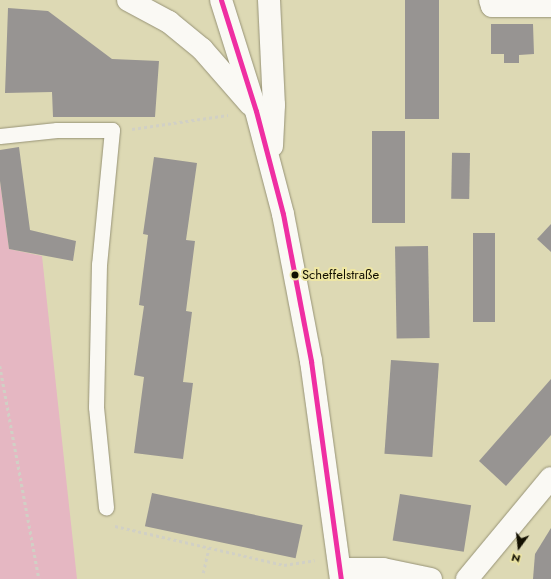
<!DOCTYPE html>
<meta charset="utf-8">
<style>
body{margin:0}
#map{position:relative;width:551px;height:579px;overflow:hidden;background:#ddd9b4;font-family:Jost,sans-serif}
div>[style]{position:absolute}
.green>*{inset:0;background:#e5b7c2}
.building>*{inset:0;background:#979492;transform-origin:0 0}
.path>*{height:2.5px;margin-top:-1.25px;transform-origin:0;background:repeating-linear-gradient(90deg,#d1d0c5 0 3px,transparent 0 6px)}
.roads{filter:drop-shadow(0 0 1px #979376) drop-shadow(0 0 1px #979376)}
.lane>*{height:15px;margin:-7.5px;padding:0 7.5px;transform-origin:7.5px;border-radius:7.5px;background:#faf9f4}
.street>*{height:22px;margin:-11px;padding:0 11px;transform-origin:11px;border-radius:11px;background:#faf9f4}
.secondary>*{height:22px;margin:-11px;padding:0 11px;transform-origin:11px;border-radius:11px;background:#faf9f4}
.bus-1>*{height:5px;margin:-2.5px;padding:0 2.5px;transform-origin:2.5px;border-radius:2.5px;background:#ef2fa2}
.dots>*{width:11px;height:11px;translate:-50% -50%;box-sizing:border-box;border:2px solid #eee6a3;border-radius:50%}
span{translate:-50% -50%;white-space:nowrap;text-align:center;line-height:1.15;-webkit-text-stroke:4px #eee6a3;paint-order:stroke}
.bus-label{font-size:13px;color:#120f00}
.left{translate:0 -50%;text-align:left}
.north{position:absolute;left:499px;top:527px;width:40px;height:40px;-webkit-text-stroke:3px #eee6a3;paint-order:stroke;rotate:195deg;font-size:11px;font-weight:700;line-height:16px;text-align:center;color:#120f00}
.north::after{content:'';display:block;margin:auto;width:14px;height:18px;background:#120f00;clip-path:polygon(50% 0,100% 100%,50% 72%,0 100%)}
</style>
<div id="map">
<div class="green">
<i style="clip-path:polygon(0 182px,9px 249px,42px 256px,77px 579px,0 579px)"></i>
</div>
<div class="building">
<i style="left:405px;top:0;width:34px;height:119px"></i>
<i style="clip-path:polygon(8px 8px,48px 11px,112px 59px,159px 61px,155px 117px,53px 117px,52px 92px,5px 93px)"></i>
<i style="clip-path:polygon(491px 24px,533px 24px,534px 54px,519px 55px,519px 63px,504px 63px,504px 54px,491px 54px)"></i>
<i style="left:372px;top:131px;width:33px;height:92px"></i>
<i style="clip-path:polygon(19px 147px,30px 230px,76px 241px,73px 261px,9px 249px,0 181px,0 150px)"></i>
<i style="left:470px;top:153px;width:46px;height:18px;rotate:91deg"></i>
<i style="clip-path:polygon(154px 157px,197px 163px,186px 240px,195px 241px,186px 311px,192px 312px,183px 382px,193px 383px,183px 459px,134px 453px,144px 377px,134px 375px,144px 306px,139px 305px,148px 235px,143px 234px)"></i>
<i style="clip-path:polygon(551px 224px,551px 252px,537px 239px)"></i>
<i style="left:473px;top:233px;width:22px;height:89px"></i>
<i style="left:428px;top:246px;width:92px;height:33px;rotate:89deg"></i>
<i style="left:391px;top:360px;width:48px;height:94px;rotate:4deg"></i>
<i style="clip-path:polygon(551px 379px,551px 435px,506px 486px,479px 461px)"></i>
<i style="left:152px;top:493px;width:154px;height:34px;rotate:12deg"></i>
<i style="left:400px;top:494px;width:72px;height:47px;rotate:9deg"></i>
<i style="clip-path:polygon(551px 528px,551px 579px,533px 579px,535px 554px)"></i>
</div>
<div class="path">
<i style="left:132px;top:129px;width:97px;rotate:-8.3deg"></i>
<i style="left:0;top:366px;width:217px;rotate:79.6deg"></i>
<i style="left:115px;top:526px;width:173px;rotate:13deg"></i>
<i style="left:284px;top:565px;width:31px;rotate:-9deg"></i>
<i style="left:203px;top:573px;width:26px;rotate:-77deg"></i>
</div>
<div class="roads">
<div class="lane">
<i style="left:0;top:136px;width:57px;rotate:-6deg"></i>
<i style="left:57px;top:130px;width:55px"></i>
<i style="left:112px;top:130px;width:135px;rotate:95.5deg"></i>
<i style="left:99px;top:264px;width:143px;rotate:91.2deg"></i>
<i style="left:96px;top:407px;width:101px;rotate:84.3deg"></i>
</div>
<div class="street">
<i style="left:490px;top:0;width:6px;rotate:72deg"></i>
<i style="left:492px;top:6px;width:59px"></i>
<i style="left:340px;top:569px;width:43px"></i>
<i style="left:383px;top:569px;width:49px;rotate:11.8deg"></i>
<i style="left:467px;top:579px;width:131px;rotate:-50.3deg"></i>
</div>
<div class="secondary">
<i style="left:128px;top:0;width:47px;rotate:28.2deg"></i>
<i style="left:169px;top:22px;width:43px;rotate:39.3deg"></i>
<i style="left:202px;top:49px;width:73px;rotate:48.9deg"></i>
<i style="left:221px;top:0;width:116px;rotate:72.5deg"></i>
<i style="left:256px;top:111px;width:106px;rotate:75.3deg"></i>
<i style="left:283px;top:214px;width:150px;rotate:79.2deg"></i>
<i style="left:311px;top:361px;width:220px;rotate:82.2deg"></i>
<i style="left:269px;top:0;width:105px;rotate:87.3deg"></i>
<i style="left:274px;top:105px;width:41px;rotate:92.8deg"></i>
</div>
</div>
<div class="bus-1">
<i style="left:221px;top:0;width:116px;rotate:72.5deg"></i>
<i style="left:256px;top:111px;width:106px;rotate:75.3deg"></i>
<i style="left:283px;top:214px;width:150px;rotate:79.2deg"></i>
<i style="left:311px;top:361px;width:220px;rotate:82.2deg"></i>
</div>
<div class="dots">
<i style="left:295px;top:275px;background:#120f00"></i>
</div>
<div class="bus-label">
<span class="left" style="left:302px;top:275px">Scheffelstraße</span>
</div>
<div class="north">N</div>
</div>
